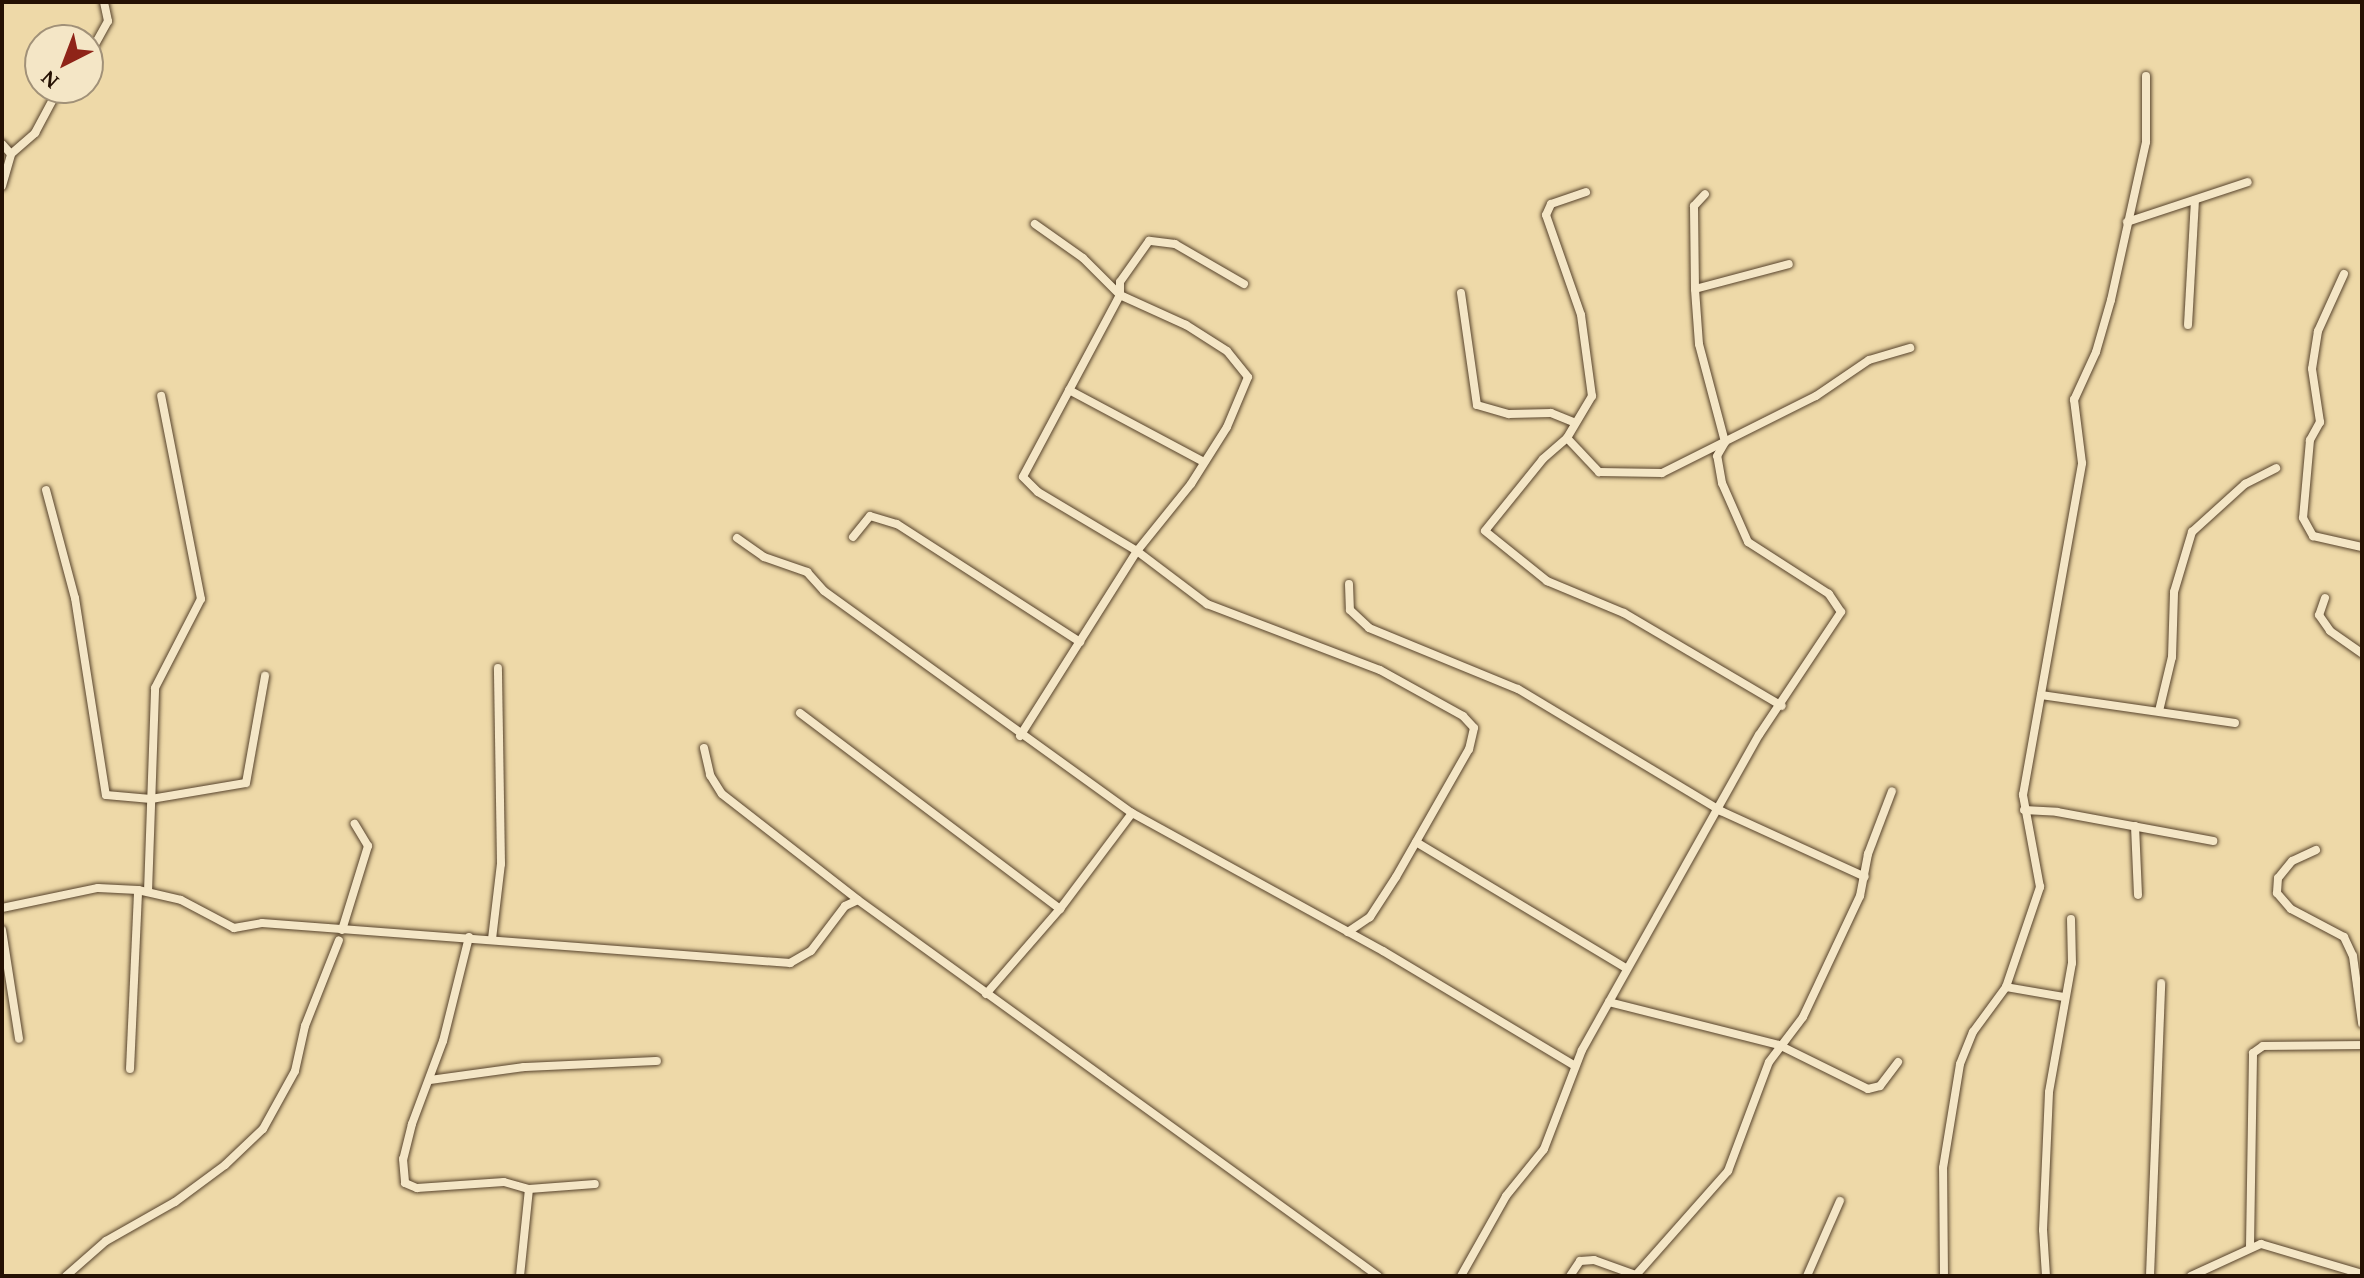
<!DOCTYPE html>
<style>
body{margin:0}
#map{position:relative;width:2364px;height:1278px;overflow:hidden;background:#eed9a8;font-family:"Gentium Book Plus",serif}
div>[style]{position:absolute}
.roads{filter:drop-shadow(0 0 2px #57432c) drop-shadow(0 0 2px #57432c)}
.street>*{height:8px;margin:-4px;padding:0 4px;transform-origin:4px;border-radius:4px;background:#f4e6c6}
span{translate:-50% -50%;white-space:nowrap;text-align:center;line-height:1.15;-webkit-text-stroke:6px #f4e6c6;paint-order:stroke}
.frame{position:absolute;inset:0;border:4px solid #251103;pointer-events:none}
.north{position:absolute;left:24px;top:24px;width:80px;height:80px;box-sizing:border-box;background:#f4e6c6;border:2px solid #a19178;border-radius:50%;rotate:222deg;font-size:22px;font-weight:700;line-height:32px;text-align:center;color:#251103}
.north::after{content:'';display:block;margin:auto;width:28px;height:36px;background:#8f2418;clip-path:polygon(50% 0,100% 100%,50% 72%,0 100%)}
</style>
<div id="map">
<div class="roads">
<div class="street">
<i style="left:88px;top:57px;width:41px;rotate:-60.9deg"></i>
<i style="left:108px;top:21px;width:19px;rotate:-102deg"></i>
<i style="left:2px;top:144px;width:13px;rotate:48deg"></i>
<i style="left:2px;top:186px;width:33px;rotate:-74deg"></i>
<i style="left:11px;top:154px;width:32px;rotate:-41deg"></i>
<i style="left:35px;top:133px;width:51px;rotate:-61.9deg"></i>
<i style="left:1586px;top:192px;width:37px;rotate:161deg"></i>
<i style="left:1551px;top:204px;width:12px;rotate:114deg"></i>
<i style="left:1546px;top:215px;width:106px;rotate:70.7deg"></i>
<i style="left:1581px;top:315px;width:82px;rotate:82.3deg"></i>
<i style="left:1592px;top:396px;width:49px;rotate:120.8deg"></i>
<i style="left:1567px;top:438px;width:32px;rotate:139deg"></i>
<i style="left:1543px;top:459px;width:92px;rotate:128.9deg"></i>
<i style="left:1485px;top:531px;width:80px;rotate:38.9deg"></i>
<i style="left:1547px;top:581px;width:83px;rotate:22.6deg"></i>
<i style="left:1624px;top:613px;width:183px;rotate:30.5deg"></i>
<i style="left:2127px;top:222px;width:127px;rotate:-18.3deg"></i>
<i style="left:2344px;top:274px;width:63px;rotate:114.5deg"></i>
<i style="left:2318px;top:331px;width:38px;rotate:99deg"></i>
<i style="left:2312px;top:369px;width:54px;rotate:81.4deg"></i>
<i style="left:2320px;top:422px;width:21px;rotate:119deg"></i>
<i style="left:2310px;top:440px;width:78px;rotate:95.1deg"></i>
<i style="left:2303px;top:518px;width:21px;rotate:61deg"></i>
<i style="left:2313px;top:536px;width:50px;rotate:12.7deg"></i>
<i style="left:1244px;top:284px;width:80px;rotate:-149.9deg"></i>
<i style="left:1175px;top:244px;width:26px;rotate:-173deg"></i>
<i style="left:1149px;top:241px;width:50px;rotate:125.3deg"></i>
<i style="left:1120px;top:282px;width:13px;rotate:90deg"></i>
<i style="left:1120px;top:295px;width:206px;rotate:118.1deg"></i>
<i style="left:1023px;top:477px;width:21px;rotate:45deg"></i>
<i style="left:1038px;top:492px;width:115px;rotate:30.8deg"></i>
<i style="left:1137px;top:551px;width:88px;rotate:37.1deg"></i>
<i style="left:1207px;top:604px;width:185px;rotate:20.9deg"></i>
<i style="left:1380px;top:670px;width:95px;rotate:29deg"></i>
<i style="left:1463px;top:716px;width:16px;rotate:47deg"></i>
<i style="left:1474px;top:728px;width:22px;rotate:103deg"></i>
<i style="left:1469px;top:749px;width:147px;rotate:119.7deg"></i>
<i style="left:1396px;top:877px;width:48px;rotate:123deg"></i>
<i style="left:1370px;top:917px;width:27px;rotate:146deg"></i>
<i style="left:1695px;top:289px;width:83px;rotate:-90.7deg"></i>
<i style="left:1694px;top:206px;width:16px;rotate:-47deg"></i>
<i style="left:1461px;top:293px;width:113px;rotate:81.9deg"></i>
<i style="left:1477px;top:405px;width:33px;rotate:16deg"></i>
<i style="left:1509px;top:414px;width:42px;rotate:-1.4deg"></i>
<i style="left:1551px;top:413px;width:24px;rotate:22deg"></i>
<i style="left:2188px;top:325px;width:125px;rotate:-86.8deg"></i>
<i style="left:1069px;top:390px;width:151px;rotate:28.1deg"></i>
<i style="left:1567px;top:438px;width:47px;rotate:46.7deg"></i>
<i style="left:1599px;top:472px;width:63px;rotate:0.9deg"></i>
<i style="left:1662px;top:473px;width:172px;rotate:-26.6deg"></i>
<i style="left:1816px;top:396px;width:64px;rotate:-34.2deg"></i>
<i style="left:1869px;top:360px;width:43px;rotate:-16.3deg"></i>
<i style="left:46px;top:490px;width:112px;rotate:75deg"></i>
<i style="left:75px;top:598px;width:199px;rotate:81.1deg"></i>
<i style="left:106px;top:795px;width:45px;rotate:5.1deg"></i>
<i style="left:151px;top:799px;width:96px;rotate:-9.6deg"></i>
<i style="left:246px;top:783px;width:109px;rotate:-79.9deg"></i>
<i style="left:853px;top:537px;width:27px;rotate:-51deg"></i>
<i style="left:870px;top:516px;width:28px;rotate:17deg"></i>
<i style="left:897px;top:524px;width:218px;rotate:32.8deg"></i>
<i style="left:737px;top:538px;width:33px;rotate:35deg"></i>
<i style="left:764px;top:557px;width:46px;rotate:19.2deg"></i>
<i style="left:807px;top:572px;width:25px;rotate:48deg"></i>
<i style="left:824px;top:591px;width:380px;rotate:35.8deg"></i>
<i style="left:1132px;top:813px;width:286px;rotate:28.8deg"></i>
<i style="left:1383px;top:951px;width:224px;rotate:30.9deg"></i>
<i style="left:1349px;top:584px;width:26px;rotate:88deg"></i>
<i style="left:1350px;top:610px;width:26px;rotate:43deg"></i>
<i style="left:1369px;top:628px;width:161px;rotate:22.3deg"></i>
<i style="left:1518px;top:689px;width:237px;rotate:31deg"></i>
<i style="left:1721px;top:811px;width:158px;rotate:24.6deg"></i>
<i style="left:2325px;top:598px;width:18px;rotate:109deg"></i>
<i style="left:2319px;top:615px;width:19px;rotate:55deg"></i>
<i style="left:2330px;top:631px;width:39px;rotate:35deg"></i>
<i style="left:2041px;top:695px;width:196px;rotate:8.2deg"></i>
<i style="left:2159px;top:711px;width:56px;rotate:-76.5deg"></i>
<i style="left:2172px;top:657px;width:65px;rotate:-88.2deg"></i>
<i style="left:2174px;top:592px;width:63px;rotate:-73.3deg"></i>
<i style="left:2192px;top:532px;width:72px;rotate:-42.2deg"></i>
<i style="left:2245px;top:484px;width:35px;rotate:-27deg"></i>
<i style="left:800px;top:713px;width:326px;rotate:37deg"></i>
<i style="left:1020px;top:736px;width:219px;rotate:-57.7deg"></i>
<i style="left:1137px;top:551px;width:86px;rotate:-51.1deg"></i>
<i style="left:1191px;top:484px;width:67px;rotate:-57.7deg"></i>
<i style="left:1227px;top:427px;width:54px;rotate:-67.2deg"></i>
<i style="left:1248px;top:377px;width:33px;rotate:-129deg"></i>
<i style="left:1227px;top:351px;width:49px;rotate:-147.6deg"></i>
<i style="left:1186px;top:325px;width:72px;rotate:-155.6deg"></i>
<i style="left:1120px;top:295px;width:52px;rotate:-135deg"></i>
<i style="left:1083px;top:258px;width:59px;rotate:-144.7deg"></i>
<i style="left:704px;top:748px;width:28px;rotate:77deg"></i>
<i style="left:710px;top:775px;width:22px;rotate:58deg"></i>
<i style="left:722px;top:794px;width:172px;rotate:37.9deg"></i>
<i style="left:2024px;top:810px;width:33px;rotate:3deg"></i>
<i style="left:2057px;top:812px;width:159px;rotate:10.5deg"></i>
<i style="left:2135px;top:826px;width:69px;rotate:87.5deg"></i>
<i style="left:1416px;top:842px;width:245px;rotate:31deg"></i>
<i style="left:2316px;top:850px;width:26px;rotate:155deg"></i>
<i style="left:2292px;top:861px;width:22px;rotate:129deg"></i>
<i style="left:2278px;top:878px;width:15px;rotate:94deg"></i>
<i style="left:2277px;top:893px;width:21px;rotate:49deg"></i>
<i style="left:2291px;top:909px;width:60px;rotate:27.8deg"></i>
<i style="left:2344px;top:937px;width:21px;rotate:65deg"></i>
<i style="left:2353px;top:956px;width:68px;rotate:82.3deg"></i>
<i style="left:148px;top:892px;width:204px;rotate:-88deg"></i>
<i style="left:155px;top:688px;width:100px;rotate:-62.7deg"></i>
<i style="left:201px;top:599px;width:207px;rotate:-101.1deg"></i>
<i style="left:2px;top:908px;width:98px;rotate:-11.8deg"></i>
<i style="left:98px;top:888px;width:40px;rotate:2.9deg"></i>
<i style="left:138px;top:890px;width:44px;rotate:13.1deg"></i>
<i style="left:181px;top:900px;width:60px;rotate:27.8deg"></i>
<i style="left:234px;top:928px;width:28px;rotate:-10deg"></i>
<i style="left:262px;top:923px;width:530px;rotate:4.33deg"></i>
<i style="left:790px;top:963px;width:24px;rotate:-30deg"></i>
<i style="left:811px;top:951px;width:56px;rotate:-52.9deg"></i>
<i style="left:845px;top:906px;width:14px;rotate:-25deg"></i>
<i style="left:858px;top:900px;width:642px;rotate:35.87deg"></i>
<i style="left:2px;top:930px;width:110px;rotate:81.1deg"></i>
<i style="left:342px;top:930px;width:88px;rotate:-72.8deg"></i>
<i style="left:368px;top:846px;width:26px;rotate:-121deg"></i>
<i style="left:469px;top:937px;width:107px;rotate:104deg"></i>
<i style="left:443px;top:1041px;width:89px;rotate:110.5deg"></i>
<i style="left:412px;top:1124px;width:36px;rotate:104deg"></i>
<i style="left:403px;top:1159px;width:24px;rotate:85deg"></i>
<i style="left:405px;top:1183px;width:13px;rotate:23deg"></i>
<i style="left:417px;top:1188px;width:87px;rotate:-3.9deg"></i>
<i style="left:504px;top:1182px;width:26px;rotate:16deg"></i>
<i style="left:529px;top:1189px;width:66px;rotate:-4.3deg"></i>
<i style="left:492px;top:939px;width:76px;rotate:-83.2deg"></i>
<i style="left:501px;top:864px;width:196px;rotate:-90.9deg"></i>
<i style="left:2006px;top:987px;width:59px;rotate:9.8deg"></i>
<i style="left:986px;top:994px;width:113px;rotate:-49deg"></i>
<i style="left:1060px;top:909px;width:120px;rotate:-53.1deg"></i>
<i style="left:1609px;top:1002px;width:175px;rotate:14.2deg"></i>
<i style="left:1779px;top:1045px;width:99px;rotate:26.3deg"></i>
<i style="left:1868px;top:1089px;width:12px;rotate:-14deg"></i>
<i style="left:1880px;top:1086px;width:30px;rotate:-53deg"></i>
<i style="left:130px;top:1069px;width:179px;rotate:-87.4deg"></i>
<i style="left:430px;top:1080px;width:95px;rotate:-7.9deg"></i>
<i style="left:524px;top:1067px;width:133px;rotate:-2.6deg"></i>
<i style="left:2250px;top:1246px;width:193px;rotate:-89.1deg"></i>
<i style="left:2253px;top:1053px;width:12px;rotate:-35deg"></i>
<i style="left:2263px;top:1046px;width:99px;rotate:-0.6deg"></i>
<i style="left:66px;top:1276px;width:53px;rotate:-41.2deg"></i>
<i style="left:106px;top:1241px;width:79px;rotate:-29.5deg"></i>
<i style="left:175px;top:1202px;width:62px;rotate:-36.5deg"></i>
<i style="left:225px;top:1165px;width:52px;rotate:-43.5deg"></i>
<i style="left:263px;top:1129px;width:66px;rotate:-61.1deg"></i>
<i style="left:295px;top:1071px;width:46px;rotate:-77.5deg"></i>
<i style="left:305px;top:1026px;width:92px;rotate:-68.4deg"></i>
<i style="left:520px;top:1276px;width:87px;rotate:-84.1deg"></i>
<i style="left:1461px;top:1276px;width:92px;rotate:-60.6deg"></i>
<i style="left:1506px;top:1196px;width:60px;rotate:-51deg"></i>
<i style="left:1544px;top:1149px;width:106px;rotate:-69deg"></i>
<i style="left:1582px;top:1050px;width:361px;rotate:-60.7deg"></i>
<i style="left:1759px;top:735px;width:148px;rotate:-56.3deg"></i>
<i style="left:1841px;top:612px;width:22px;rotate:-124deg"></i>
<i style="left:1829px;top:594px;width:96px;rotate:-147.3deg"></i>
<i style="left:1748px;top:542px;width:64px;rotate:-113.8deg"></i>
<i style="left:1722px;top:483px;width:27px;rotate:-100deg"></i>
<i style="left:1717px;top:456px;width:16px;rotate:-60deg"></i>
<i style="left:1725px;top:442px;width:101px;rotate:-104.9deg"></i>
<i style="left:1699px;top:344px;width:55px;rotate:-94.2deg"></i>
<i style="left:1695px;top:289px;width:97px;rotate:-14.9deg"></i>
<i style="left:1570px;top:1276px;width:18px;rotate:-56deg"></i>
<i style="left:1580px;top:1261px;width:14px;rotate:-4deg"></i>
<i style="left:1594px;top:1260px;width:45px;rotate:19.7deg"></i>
<i style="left:1636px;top:1275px;width:139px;rotate:-48.5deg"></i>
<i style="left:1728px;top:1171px;width:116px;rotate:-69.4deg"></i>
<i style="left:1769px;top:1062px;width:56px;rotate:-52.9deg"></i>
<i style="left:1803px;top:1017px;width:134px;rotate:-64.8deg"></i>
<i style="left:1860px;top:896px;width:43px;rotate:-79.2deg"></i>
<i style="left:1868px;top:854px;width:67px;rotate:-69.1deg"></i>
<i style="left:1807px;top:1276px;width:82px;rotate:-66.3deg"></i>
<i style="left:1944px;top:1276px;width:108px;rotate:-90.5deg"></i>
<i style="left:1943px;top:1168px;width:105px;rotate:-80.7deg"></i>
<i style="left:1960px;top:1064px;width:35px;rotate:-68deg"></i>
<i style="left:1973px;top:1032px;width:56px;rotate:-53.7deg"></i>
<i style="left:2006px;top:987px;width:106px;rotate:-71.2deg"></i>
<i style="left:2040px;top:887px;width:94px;rotate:-100.5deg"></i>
<i style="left:2023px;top:795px;width:337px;rotate:-79.9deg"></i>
<i style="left:2082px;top:463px;width:64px;rotate:-97.2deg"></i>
<i style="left:2074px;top:400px;width:53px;rotate:-65.4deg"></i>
<i style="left:2096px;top:352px;width:54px;rotate:-73.9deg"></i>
<i style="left:2111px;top:300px;width:162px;rotate:-77.5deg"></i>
<i style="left:2146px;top:142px;width:66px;rotate:-90deg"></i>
<i style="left:2046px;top:1276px;width:46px;rotate:-93.7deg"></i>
<i style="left:2043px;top:1230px;width:138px;rotate:-87.5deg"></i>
<i style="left:2049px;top:1092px;width:131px;rotate:-79.9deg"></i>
<i style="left:2072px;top:963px;width:44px;rotate:-91.3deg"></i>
<i style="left:2150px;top:1276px;width:293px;rotate:-87.8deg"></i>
<i style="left:2191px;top:1276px;width:77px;rotate:-24.6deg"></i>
<i style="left:2261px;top:1244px;width:105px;rotate:16.5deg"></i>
</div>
</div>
<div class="frame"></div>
<div class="north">N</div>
</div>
